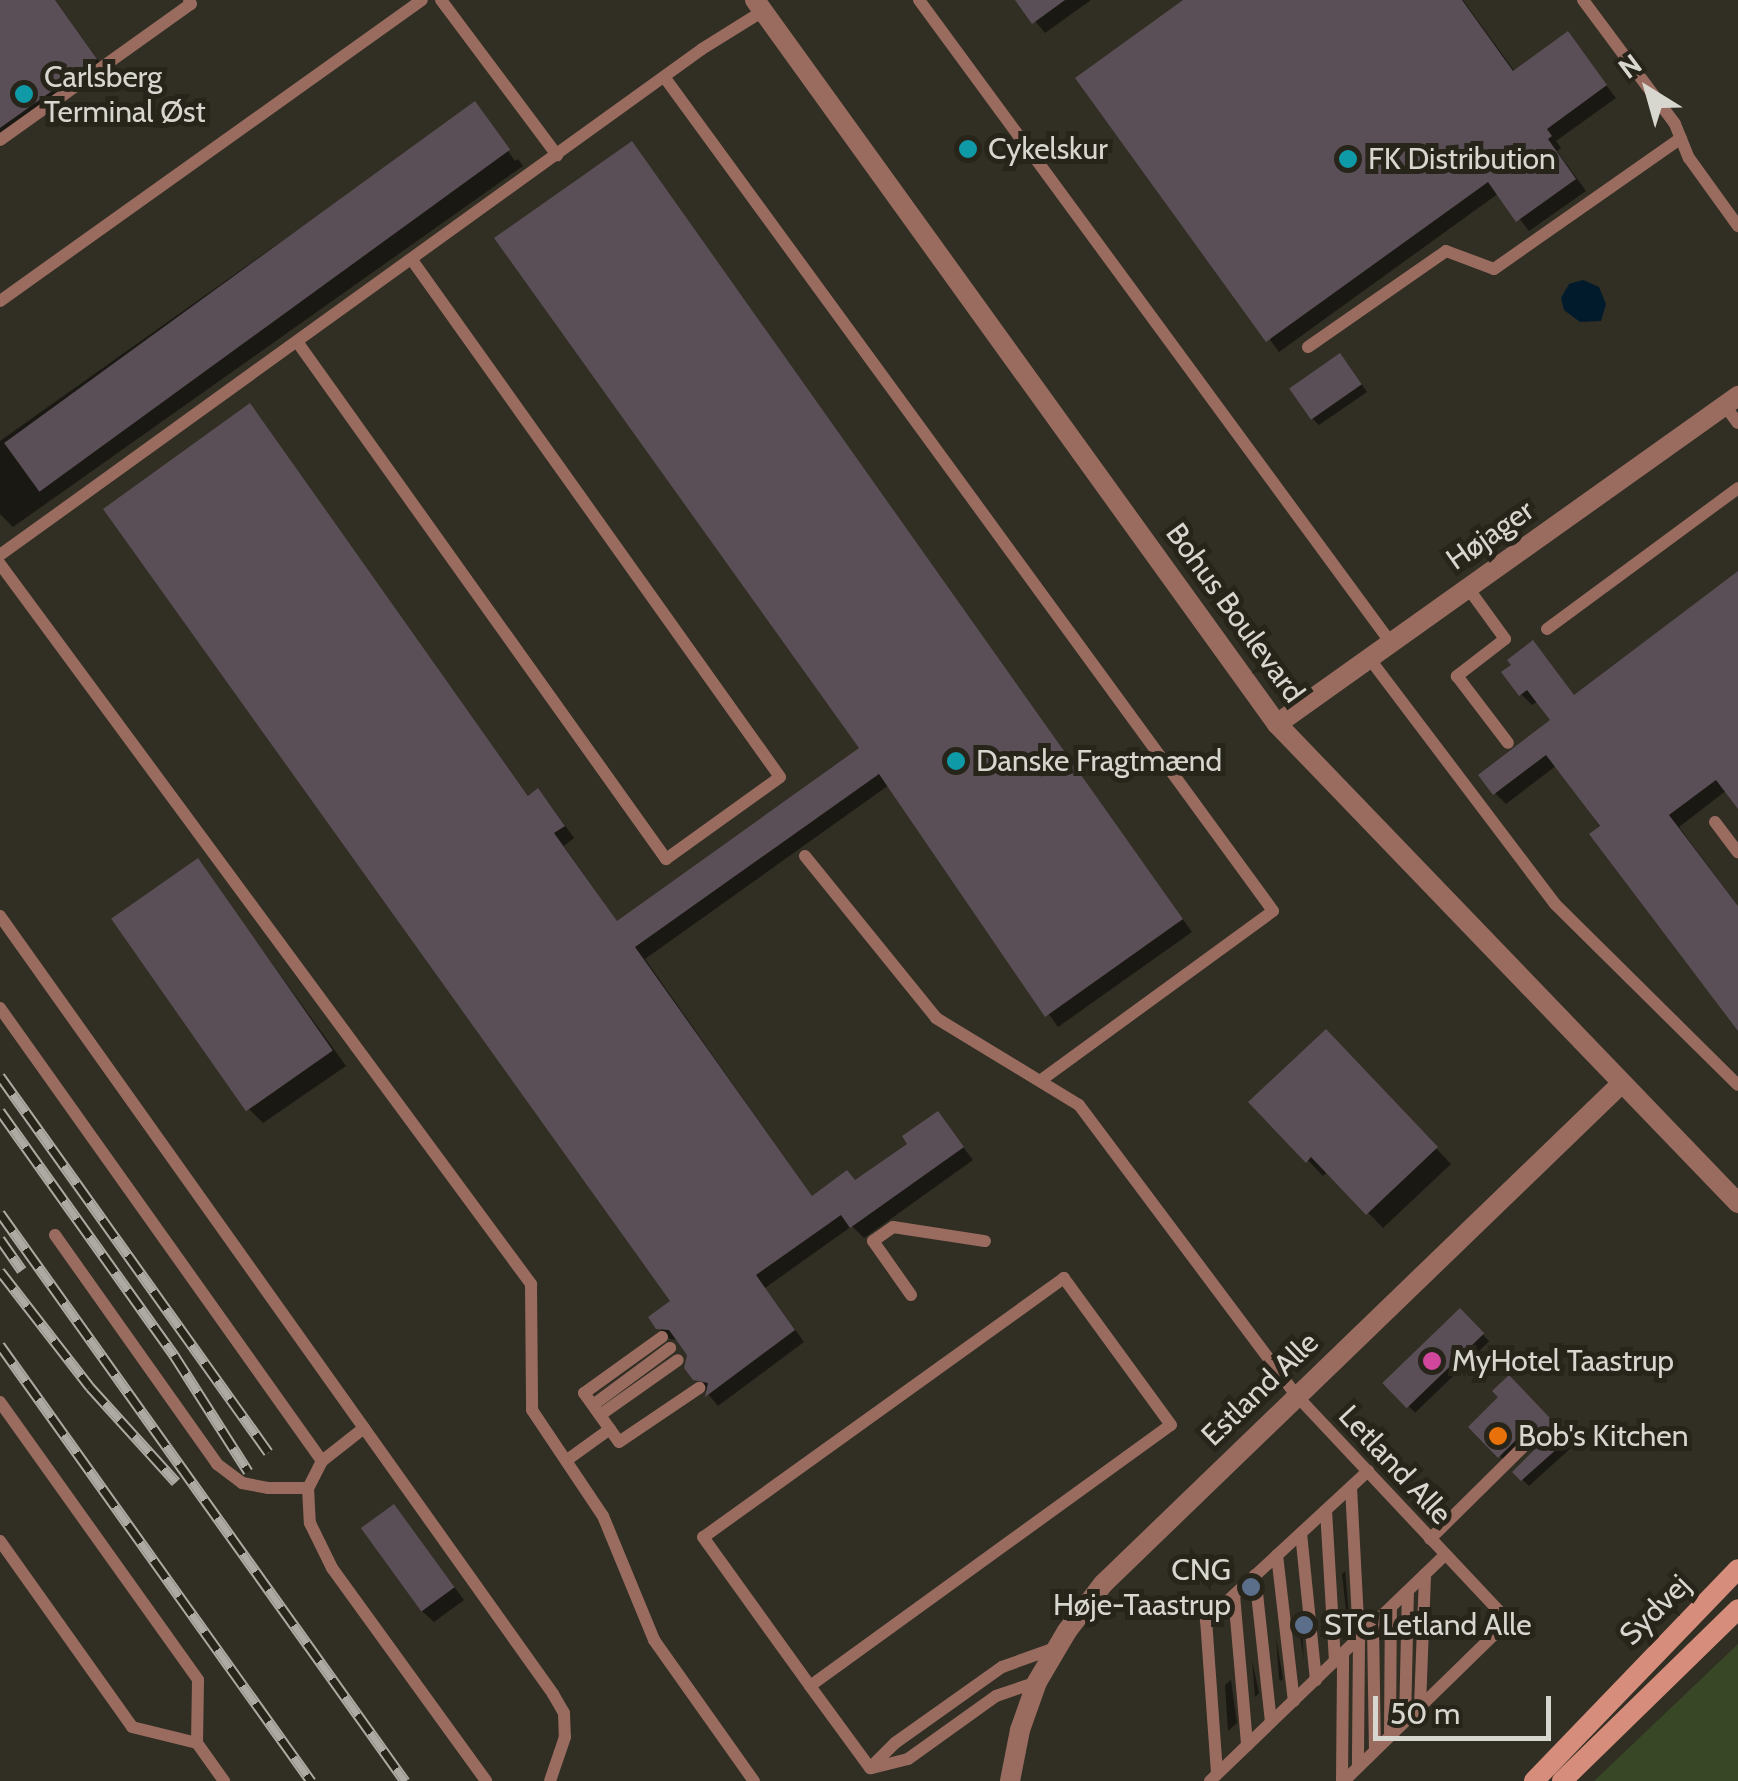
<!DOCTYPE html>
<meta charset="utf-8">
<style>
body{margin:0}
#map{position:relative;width:1738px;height:1781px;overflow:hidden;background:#312e23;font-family:Cabin,sans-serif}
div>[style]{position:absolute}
.green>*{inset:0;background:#384725}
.water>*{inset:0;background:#011b2d}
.shadow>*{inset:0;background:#0007;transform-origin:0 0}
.building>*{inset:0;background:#5a4f57;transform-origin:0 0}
.service>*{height:12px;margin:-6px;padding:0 6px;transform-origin:6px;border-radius:6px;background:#9a6c60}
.minor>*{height:20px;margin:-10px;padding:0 10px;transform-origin:10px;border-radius:10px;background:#9a6c60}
.secondary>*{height:20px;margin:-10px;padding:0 10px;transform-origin:10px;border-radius:10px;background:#d78d7b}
.rail>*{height:11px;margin-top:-5.5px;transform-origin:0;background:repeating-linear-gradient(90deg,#27241a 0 22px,#acaaa2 0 44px);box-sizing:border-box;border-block:2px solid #acaaa2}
.dots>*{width:28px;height:28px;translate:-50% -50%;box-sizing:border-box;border:5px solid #27241a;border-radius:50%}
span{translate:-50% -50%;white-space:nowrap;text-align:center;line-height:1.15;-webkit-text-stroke:10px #27241a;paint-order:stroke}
.poi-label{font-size:30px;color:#d7d6cf}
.left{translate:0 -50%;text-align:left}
.right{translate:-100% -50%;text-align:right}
.street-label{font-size:30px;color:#d7d6cf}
.north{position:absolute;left:1598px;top:40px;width:100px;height:100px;-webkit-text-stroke:8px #27241a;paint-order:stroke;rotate:323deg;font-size:28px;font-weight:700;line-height:40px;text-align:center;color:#d7d6cf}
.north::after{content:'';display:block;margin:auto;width:35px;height:45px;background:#d7d6cf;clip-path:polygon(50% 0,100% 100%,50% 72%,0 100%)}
.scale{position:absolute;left:1373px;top:1696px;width:178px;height:45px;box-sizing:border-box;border:5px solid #d7d6cf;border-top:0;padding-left:12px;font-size:30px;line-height:35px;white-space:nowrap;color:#d7d6cf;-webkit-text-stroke:8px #27241a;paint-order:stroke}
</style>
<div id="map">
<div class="green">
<i style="clip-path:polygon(1738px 1644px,1738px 1781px,1594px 1781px)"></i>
</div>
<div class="water">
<i style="clip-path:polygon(1583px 280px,1599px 287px,1606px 304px,1601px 321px,1580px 322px,1564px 310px,1561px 298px,1569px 284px)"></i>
</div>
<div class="shadow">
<i style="clip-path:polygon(0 0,55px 0,106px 71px,0 147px)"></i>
<i style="clip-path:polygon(1018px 0,1091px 0,1045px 33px)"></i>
<i style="clip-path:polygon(1188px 0,1463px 0,1515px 72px,1567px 34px,1616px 98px,1556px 141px,1561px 148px,1557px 151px,1586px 191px,1529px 231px,1499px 193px,1279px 352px,1079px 79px)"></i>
<i style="clip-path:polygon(475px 104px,515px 161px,518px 159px,523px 166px,13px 527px,0 514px,0 441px)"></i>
<i style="clip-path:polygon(631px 144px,1192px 932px,1058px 1027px,889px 785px,645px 959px,813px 1198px,856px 1182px,910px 1144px,938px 1114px,973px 1160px,864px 1238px,852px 1226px,765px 1288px,804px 1342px,718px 1406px,695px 1378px,689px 1355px,679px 1340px,670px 1339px,658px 1327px,674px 1301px,250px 407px,529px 797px,538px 792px,549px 803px,574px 838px,564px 846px,618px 923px,862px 749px)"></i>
<i style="clip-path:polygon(1347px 363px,1367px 392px,1319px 425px,1312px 418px)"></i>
<i style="clip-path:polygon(1738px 574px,1738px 805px,1727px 790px,1679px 827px,1738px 906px,1738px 1027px,1557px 765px,1506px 804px,1495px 793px,1553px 720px,1538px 701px,1532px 705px,1521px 694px,1544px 655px,1575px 697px)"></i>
<i style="clip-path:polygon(198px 861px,346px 1066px,263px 1123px,248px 1108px)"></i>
<i style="clip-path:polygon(1326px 1032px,1451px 1164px,1383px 1228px,1328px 1171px,1323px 1176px,1252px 1102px)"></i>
<i style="left:1460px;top:1311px;width:42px;height:103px;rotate:46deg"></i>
<i style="clip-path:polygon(1509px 1379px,1573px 1446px,1529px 1486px,1515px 1472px,1541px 1446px,1541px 1438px,1532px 1437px,1506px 1462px,1471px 1427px,1502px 1397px)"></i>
<i style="clip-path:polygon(394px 1507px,464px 1600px,434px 1622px,422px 1611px)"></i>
<i style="clip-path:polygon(1345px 1571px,1349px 1616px,1347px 1618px,1342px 1574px)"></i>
<i style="clip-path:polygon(1299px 1615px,1301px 1617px,1304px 1660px,1297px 1617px)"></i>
<i style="clip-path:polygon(1276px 1637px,1283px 1679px,1281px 1681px,1279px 1679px)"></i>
<i style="clip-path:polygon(1252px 1660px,1259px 1693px,1255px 1697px)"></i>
<i style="clip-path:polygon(1231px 1680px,1237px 1723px,1228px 1731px,1225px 1685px)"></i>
</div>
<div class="building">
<i style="clip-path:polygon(0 0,55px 0,97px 59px,0 128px)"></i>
<i style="clip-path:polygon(1015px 0,1065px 0,1032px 24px)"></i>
<i style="clip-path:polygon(1183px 0,1462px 0,1513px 71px,1568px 31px,1607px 85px,1547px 129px,1552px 136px,1548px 139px,1576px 179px,1516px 222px,1488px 182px,1266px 342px,1075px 78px)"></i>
<i style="left:475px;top:101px;width:60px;height:582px;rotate:54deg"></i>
<i style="clip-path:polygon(632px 141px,1183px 919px,1045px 1017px,879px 774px,635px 947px,812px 1196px,847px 1170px,855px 1180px,907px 1144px,902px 1136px,938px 1111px,964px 1147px,850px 1228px,841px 1215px,756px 1275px,795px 1330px,705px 1397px,708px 1383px,693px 1380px,684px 1368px,687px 1355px,669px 1330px,656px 1329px,648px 1317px,670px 1301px,103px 509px,250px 403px,528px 796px,538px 788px,565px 826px,554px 833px,617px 921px,859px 748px,494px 238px)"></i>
<i style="left:1340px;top:353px;width:38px;height:62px;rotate:55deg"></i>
<i style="clip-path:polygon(1738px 571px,1738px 809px,1716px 780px,1669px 815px,1738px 906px,1738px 1031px,1589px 834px,1600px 826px,1546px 755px,1493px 795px,1478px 775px,1550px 720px,1527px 690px,1519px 696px,1501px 672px,1511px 665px,1507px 660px,1533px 640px,1574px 695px)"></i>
<i style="left:198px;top:858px;width:235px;height:106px;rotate:55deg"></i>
<i style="clip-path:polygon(1326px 1029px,1438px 1147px,1366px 1215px,1311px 1157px,1306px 1163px,1248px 1102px)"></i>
<i style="left:1460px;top:1308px;width:35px;height:108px;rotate:46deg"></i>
<i style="clip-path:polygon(1509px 1375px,1569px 1438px,1521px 1481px,1512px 1472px,1539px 1445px,1539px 1433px,1525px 1431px,1498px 1458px,1468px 1427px,1498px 1397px,1492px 1391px)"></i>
<i style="left:394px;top:1504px;width:103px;height:41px;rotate:54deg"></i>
</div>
<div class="service">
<i style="left:441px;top:0;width:194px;rotate:53.2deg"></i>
<i style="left:919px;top:0;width:798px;rotate:53.72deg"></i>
<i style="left:1583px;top:0;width:154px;rotate:53.4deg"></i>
<i style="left:1675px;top:124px;width:37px;rotate:68deg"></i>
<i style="left:1689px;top:158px;width:84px;rotate:54.2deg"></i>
<i style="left:665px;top:78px;width:1031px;rotate:53.87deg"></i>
<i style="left:1273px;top:911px;width:287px;rotate:143.9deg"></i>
<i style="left:0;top:140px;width:234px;rotate:-35.5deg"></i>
<i style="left:191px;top:4px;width:4px;rotate:-117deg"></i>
<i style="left:0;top:301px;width:518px;rotate:-35.5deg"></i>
<i style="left:298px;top:343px;width:634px;rotate:54.5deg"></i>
<i style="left:666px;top:859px;width:140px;rotate:-35.7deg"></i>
<i style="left:780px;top:777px;width:635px;rotate:-125.44deg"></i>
<i style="left:1308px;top:347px;width:168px;rotate:-34.8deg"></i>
<i style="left:1446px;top:251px;width:51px;rotate:20.6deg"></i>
<i style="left:1494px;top:269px;width:228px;rotate:-35deg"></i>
<i style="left:1725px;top:406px;width:21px;rotate:53deg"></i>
<i style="left:0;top:555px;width:865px;rotate:-35.78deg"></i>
<i style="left:702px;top:49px;width:72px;rotate:-31.9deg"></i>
<i style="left:0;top:564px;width:895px;rotate:53.59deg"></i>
<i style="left:531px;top:1284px;width:126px;rotate:89.5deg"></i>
<i style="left:532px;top:1410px;width:128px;rotate:56.2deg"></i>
<i style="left:603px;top:1516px;width:134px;rotate:67.6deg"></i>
<i style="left:654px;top:1640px;width:173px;rotate:54.7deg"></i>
<i style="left:1468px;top:588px;width:63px;rotate:54deg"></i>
<i style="left:1505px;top:639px;width:61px;rotate:142.4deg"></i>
<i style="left:1457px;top:676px;width:84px;rotate:52.7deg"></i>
<i style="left:1547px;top:629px;width:237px;rotate:-36.4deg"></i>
<i style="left:1369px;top:658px;width:308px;rotate:52.9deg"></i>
<i style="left:1555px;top:904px;width:257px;rotate:44.7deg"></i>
<i style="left:1715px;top:822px;width:38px;rotate:53deg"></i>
<i style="left:805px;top:856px;width:208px;rotate:51deg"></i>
<i style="left:936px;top:1018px;width:167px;rotate:31.3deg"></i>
<i style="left:1079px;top:1105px;width:362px;rotate:53.2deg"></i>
<i style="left:1296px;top:1395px;width:310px;rotate:46.8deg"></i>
<i style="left:1508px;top:1621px;width:229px;rotate:135.7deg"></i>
<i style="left:0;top:916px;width:955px;rotate:54.59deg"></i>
<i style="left:553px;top:1694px;width:22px;rotate:60deg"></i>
<i style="left:564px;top:1713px;width:24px;rotate:88deg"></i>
<i style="left:565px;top:1737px;width:46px;rotate:108.8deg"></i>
<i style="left:0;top:1008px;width:556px;rotate:54.59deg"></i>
<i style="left:55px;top:1235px;width:281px;rotate:54.7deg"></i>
<i style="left:217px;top:1464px;width:31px;rotate:37deg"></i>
<i style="left:242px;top:1483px;width:26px;rotate:11deg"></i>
<i style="left:268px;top:1488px;width:40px"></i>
<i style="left:911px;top:1295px;width:66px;rotate:-125.1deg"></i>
<i style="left:873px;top:1241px;width:24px;rotate:-35deg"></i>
<i style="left:893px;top:1227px;width:93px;rotate:8.7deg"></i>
<i style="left:662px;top:1337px;width:96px;rotate:144.3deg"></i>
<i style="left:584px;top:1393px;width:60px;rotate:54.5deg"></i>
<i style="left:619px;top:1442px;width:97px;rotate:-34deg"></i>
<i style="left:0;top:1402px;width:341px;rotate:54.5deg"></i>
<i style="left:198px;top:1680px;width:63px;rotate:90.9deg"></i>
<i style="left:197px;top:1743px;width:47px;rotate:54.6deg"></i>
<i style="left:593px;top:1405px;width:96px;rotate:-36.5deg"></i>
<i style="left:600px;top:1415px;width:95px;rotate:-35.2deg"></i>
<i style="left:364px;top:1428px;width:53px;rotate:141.8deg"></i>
<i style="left:322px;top:1461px;width:30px;rotate:117deg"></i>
<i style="left:308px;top:1488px;width:35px;rotate:87deg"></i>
<i style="left:310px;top:1523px;width:50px;rotate:63.9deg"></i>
<i style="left:332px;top:1568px;width:263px;rotate:54.1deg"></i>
<i style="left:567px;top:1460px;width:53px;rotate:-35.8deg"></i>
<i style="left:1351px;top:1487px;width:153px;rotate:87deg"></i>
<i style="left:1359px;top:1640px;width:127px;rotate:90.5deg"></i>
<i style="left:1326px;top:1510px;width:152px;rotate:86.6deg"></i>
<i style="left:1301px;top:1533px;width:148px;rotate:84.2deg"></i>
<i style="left:1430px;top:1539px;width:142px;rotate:-44.7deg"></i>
<i style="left:0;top:1541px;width:228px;rotate:54.6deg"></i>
<i style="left:132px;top:1727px;width:67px;rotate:13.8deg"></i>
<i style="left:1277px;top:1555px;width:147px;rotate:83.4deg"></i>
<i style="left:1255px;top:1575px;width:148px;rotate:83.8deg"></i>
<i style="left:1234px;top:1595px;width:151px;rotate:85deg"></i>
<i style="left:1373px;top:1625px;width:125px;rotate:89.1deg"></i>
<i style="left:810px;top:1686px;width:445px;rotate:-35.9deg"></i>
<i style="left:1171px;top:1425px;width:182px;rotate:-126.1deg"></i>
<i style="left:1064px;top:1278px;width:444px;rotate:144.3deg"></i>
<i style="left:703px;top:1537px;width:183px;rotate:54.3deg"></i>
<i style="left:810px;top:1686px;width:102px;rotate:53.8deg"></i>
<i style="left:1420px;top:1706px;width:132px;rotate:-87.8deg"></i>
<i style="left:1405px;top:1721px;width:130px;rotate:-88.7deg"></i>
<i style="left:1390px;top:1736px;width:128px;rotate:-89.6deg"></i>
<i style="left:870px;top:1768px;width:35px;rotate:-45deg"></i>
<i style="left:895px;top:1743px;width:131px;rotate:-35.4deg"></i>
<i style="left:1002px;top:1667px;width:59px;rotate:-19.7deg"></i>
<i style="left:872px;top:1768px;width:37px;rotate:-14deg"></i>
<i style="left:908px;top:1759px;width:108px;rotate:-35.6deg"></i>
<i style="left:996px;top:1696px;width:43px;rotate:-18.9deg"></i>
<i style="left:1217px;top:1773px;width:152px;rotate:-94.1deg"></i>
<i style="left:1206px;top:1621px;width:221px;rotate:-42.8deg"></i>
<i style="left:1210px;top:1781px;width:326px;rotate:-43.9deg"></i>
<i style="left:1342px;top:1781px;width:126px;rotate:-89.5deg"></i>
</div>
<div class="minor">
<i style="left:755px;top:0;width:893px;rotate:54.21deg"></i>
<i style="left:1277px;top:724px;width:665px;rotate:46.1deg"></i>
<i style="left:1277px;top:724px;width:566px;rotate:-35.43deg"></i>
<i style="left:1010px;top:1781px;width:52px;rotate:-78.9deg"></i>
<i style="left:1020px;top:1730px;width:51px;rotate:-70.5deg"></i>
<i style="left:1037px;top:1682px;width:59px;rotate:-59.5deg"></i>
<i style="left:1067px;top:1631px;width:59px;rotate:-52.5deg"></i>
<i style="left:1103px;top:1584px;width:719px;rotate:-43.99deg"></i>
</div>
<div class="secondary">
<i style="left:1534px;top:1781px;width:294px;rotate:-46.1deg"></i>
<i style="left:1562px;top:1781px;width:246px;rotate:-44.3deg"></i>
</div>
<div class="rail">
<i style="left:0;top:1076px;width:462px;rotate:54.5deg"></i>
<i style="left:0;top:1111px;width:300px;rotate:54.5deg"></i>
<i style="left:174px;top:1355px;width:138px;rotate:57.5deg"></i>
<i style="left:0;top:1213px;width:698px;rotate:54.51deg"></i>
<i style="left:0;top:1239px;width:38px;rotate:55deg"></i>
<i style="left:0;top:1271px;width:147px;rotate:52.2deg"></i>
<i style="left:90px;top:1387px;width:128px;rotate:47.8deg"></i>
<i style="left:0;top:1345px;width:536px;rotate:54.5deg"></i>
</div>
<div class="dots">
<i style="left:24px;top:94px;background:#0f9aa8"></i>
<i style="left:968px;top:149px;background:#0f9aa8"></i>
<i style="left:1348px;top:159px;background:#0f9aa8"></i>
<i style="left:956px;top:761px;background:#0f9aa8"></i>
<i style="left:1432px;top:1361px;background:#d1479c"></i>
<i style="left:1498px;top:1436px;background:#e8710a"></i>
<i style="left:1251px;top:1587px;background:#5c6f8a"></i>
<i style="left:1304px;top:1625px;background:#5c6f8a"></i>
</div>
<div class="poi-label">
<span class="left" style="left:44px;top:94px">Carlsberg<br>Terminal Øst</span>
<span class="left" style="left:988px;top:149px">Cykelskur</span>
<span class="left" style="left:1368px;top:159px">FK Distribution</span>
<span class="left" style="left:976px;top:761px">Danske Fragtmænd</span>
<span class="left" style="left:1452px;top:1361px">MyHotel Taastrup</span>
<span class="left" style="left:1518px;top:1436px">Bob's Kitchen</span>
<span class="right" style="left:1231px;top:1587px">CNG<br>Høje-Taastrup</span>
<span class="left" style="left:1324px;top:1625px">STC Letland Alle</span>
</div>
<div class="street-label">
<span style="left:1490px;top:535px;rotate:-35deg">Højager</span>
<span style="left:1235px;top:613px;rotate:54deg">Bohus Boulevard</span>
<span style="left:1260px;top:1389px;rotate:-44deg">Estland Alle</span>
<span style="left:1395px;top:1465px;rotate:47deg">Letland Alle</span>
<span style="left:1655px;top:1610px;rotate:-45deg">Sydvej</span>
</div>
<div class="north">N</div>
<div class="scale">50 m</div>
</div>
